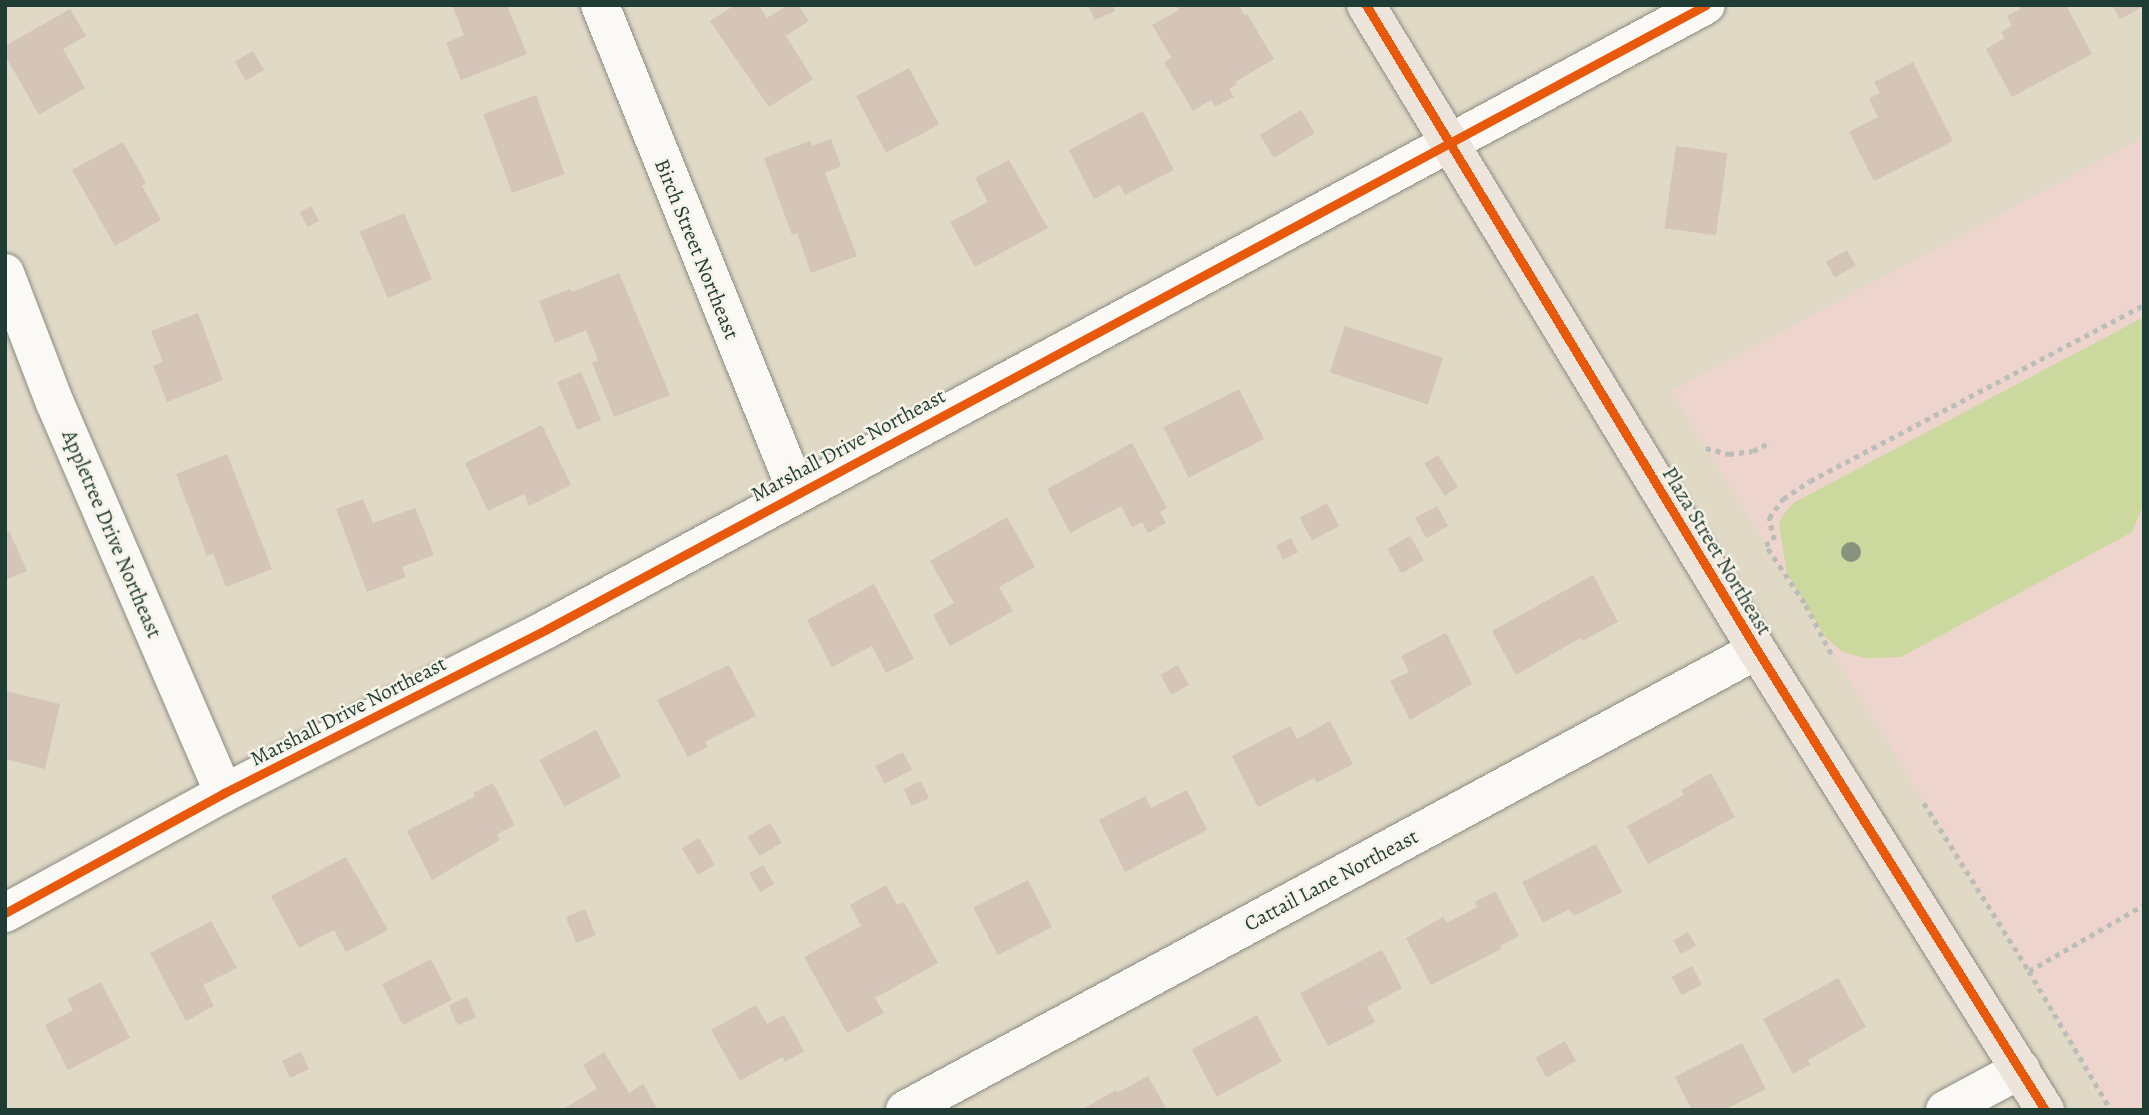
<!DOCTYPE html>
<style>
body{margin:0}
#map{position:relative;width:2149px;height:1115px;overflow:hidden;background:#e0d9c6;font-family:Alegreya,serif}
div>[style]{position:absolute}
.built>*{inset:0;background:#edd4cc}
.green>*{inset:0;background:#cbd89e}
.building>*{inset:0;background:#d5c4b8;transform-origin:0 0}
.path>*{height:4.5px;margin-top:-2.25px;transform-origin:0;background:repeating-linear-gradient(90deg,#bbbdb8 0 5px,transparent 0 10px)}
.roads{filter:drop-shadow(0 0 2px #8b8d81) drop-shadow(0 0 2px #8b8d81)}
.minor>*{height:38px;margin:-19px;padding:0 19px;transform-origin:19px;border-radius:19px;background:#faf9f6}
.major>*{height:38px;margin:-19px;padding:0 19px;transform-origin:19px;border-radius:19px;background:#ede4db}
.cycleway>*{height:9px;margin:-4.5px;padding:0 4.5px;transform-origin:4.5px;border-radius:4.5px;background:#e8590c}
.trees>*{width:20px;height:20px;margin:-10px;border-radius:50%;background:#87947e}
span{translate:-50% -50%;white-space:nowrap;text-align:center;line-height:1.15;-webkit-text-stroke:5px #f7f3e8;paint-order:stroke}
.street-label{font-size:21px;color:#1f3d34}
.frame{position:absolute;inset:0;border:7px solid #1f3d34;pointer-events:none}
</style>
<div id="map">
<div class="built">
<i style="clip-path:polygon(2144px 137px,2144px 1110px,2111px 1110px,2029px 971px,1671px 391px)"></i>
</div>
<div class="green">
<i style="clip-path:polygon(2144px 317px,2144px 503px,2132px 532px,1901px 657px,1864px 658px,1843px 652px,1825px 637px,1787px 574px,1779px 523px,1785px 512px,1795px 502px)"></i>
</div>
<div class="building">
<i style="clip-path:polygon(452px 5px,507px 5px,527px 54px,461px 80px,446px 43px,464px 35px)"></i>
<i style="clip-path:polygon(735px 5px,759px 5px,767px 18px,788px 5px,798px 5px,809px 21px,786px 36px,813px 79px,769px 107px,710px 21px)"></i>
<i style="clip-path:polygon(1088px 5px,1113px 5px,1115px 11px,1095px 20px)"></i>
<i style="clip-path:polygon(1176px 5px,1239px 5px,1244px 15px,1247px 14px,1274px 59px,1235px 82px,1237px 85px,1229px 89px,1234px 97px,1215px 107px,1211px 100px,1193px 111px,1164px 62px,1172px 58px,1152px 25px,1179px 10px)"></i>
<i style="clip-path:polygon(2019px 5px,2066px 5px,2092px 54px,2012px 97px,1986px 49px,2005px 38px,2001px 32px,2012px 26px,2007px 16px,2020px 9px)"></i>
<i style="clip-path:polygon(2112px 5px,2144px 5px,2144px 6px,2120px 19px)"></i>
<i style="clip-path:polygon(70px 9px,86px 36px,63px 49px,85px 88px,39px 115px,5px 55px,5px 46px)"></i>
<i style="left:253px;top:51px;width:22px;height:21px;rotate:60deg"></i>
<i style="clip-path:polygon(1913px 62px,1953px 141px,1874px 181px,1849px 132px,1878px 117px,1869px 99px,1880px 93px,1874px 82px)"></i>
<i style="left:909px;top:68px;width:64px;height:60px;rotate:62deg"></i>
<i style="left:536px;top:95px;width:84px;height:56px;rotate:70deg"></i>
<i style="left:1301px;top:110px;width:27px;height:48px;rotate:59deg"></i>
<i style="clip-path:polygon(1143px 111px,1174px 170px,1125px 195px,1120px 185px,1094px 199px,1069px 150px)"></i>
<i style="clip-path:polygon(831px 139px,841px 166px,825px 173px,857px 256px,811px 273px,797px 233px,792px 235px,764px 158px,810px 141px,812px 146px)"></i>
<i style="clip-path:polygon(123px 142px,146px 183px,142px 186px,161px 220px,115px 246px,72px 170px)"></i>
<i style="left:1676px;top:146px;width:52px;height:83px;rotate:8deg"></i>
<i style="clip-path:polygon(1009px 160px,1048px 228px,975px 267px,950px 222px,988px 202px,975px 178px)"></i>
<i style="left:311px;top:206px;width:17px;height:13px;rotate:62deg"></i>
<i style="left:404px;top:213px;width:72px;height:48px;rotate:67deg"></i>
<i style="left:1847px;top:250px;width:18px;height:24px;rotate:61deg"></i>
<i style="clip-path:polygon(619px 273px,670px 395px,614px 417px,592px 363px,598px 360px,586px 330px,555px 343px,539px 301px,570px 289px,572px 292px)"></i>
<i style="clip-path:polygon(198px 313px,223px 380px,167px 402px,153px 366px,163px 362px,151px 331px)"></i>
<i style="left:1345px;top:326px;width:103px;height:49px;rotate:18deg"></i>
<i style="left:581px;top:372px;width:52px;height:26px;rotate:67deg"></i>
<i style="left:1239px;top:389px;width:56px;height:85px;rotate:63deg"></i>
<i style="clip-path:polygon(542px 425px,571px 485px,529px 506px,524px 494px,488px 511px,465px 463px)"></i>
<i style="clip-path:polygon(1132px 443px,1167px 508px,1160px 512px,1166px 523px,1148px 533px,1142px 522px,1132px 527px,1121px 506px,1070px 533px,1047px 489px)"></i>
<i style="clip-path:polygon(227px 454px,272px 569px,226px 587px,213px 553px,207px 556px,176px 474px)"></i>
<i style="left:1438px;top:455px;width:38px;height:16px;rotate:58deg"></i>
<i style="clip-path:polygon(363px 499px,373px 523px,415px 508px,434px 555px,402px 567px,406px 577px,367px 592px,336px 509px)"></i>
<i style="left:1327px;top:503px;width:26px;height:31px;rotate:62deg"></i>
<i style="left:1437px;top:506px;width:23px;height:25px;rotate:61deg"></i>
<i style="clip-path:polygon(1007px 517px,1035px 567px,999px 587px,1013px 611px,950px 646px,933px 615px,954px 603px,930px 561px)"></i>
<i style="clip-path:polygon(9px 531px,27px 571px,5px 580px,5px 532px)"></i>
<i style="left:1410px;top:536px;width:28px;height:26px;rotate:60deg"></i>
<i style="left:1291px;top:538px;width:16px;height:17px;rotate:63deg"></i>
<i style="clip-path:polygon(1593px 575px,1618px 622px,1582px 641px,1580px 638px,1516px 675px,1492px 631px)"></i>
<i style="clip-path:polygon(874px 584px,914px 659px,886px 673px,872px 646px,832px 667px,807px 620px)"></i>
<i style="clip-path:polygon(1446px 633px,1472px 684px,1410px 720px,1390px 681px,1409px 672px,1401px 656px)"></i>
<i style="clip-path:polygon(729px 665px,756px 716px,705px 742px,708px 747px,688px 757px,657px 700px)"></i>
<i style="left:1178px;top:665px;width:23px;height:20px;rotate:61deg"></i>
<i style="clip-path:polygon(6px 691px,60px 704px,45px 769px,5px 759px)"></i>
<i style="clip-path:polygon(1330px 721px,1353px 764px,1317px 783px,1314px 778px,1258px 807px,1232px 756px,1290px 726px,1297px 739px)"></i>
<i style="left:596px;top:730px;width:53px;height:64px;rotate:62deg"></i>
<i style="left:903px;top:752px;width:20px;height:31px;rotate:63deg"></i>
<i style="clip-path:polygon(1711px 773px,1735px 817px,1648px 864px,1627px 826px,1684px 795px,1681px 790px)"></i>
<i style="left:921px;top:781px;width:19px;height:19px;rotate:65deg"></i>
<i style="clip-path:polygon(493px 783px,515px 825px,497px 834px,500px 840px,432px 880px,407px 831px,475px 796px,473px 793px)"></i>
<i style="clip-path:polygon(1187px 790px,1207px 830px,1125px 872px,1099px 820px,1145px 796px,1151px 808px)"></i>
<i style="left:770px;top:823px;width:23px;height:26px;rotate:59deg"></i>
<i style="left:699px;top:838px;width:31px;height:20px;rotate:59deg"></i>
<i style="clip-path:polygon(1596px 844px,1622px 892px,1574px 916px,1569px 909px,1543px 923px,1522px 882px)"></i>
<i style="clip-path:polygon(346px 857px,388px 930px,346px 952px,334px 930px,299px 948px,271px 896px)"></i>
<i style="left:763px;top:865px;width:22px;height:16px;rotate:60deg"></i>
<i style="left:1028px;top:880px;width:53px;height:61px;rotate:63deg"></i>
<i style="clip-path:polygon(886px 885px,897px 905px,904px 902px,938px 963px,875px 998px,884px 1013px,847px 1033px,804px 957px,861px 926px,850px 905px)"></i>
<i style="clip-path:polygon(1495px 891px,1519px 936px,1500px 946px,1501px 949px,1431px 985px,1406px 938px,1443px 917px,1447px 923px,1477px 907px,1475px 902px)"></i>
<i style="left:585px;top:909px;width:28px;height:21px;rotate:67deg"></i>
<i style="clip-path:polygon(211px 921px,237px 968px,203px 985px,214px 1006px,186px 1021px,150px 953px)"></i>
<i style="left:1688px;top:932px;width:16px;height:17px;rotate:60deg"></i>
<i style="clip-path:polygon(1382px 950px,1402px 988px,1367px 1007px,1375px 1022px,1328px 1046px,1300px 993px)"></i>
<i style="left:431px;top:959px;width:46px;height:55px;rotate:63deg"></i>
<i style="left:1692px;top:966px;width:21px;height:23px;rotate:62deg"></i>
<i style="clip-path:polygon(1838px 978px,1866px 1027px,1808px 1060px,1810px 1065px,1793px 1074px,1763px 1019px)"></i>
<i style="clip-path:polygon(101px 982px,130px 1038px,68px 1070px,45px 1025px,73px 1010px,67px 999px)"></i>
<i style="left:467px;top:997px;width:22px;height:20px;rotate:66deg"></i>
<i style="clip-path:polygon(756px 1005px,767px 1024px,784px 1015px,804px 1051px,785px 1062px,782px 1057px,740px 1081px,711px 1030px)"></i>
<i style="left:1257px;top:1015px;width:53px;height:74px;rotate:62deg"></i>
<i style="left:1565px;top:1041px;width:23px;height:34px;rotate:61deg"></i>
<i style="clip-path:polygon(1742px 1043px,1766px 1089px,1724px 1110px,1692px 1110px,1675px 1077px)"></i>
<i style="left:301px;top:1052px;width:19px;height:21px;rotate:65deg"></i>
<i style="clip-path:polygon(604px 1052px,629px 1093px,643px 1084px,658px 1110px,561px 1110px,597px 1089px,583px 1065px)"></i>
<i style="clip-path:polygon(1148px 1076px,1167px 1110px,1081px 1110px,1116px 1090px,1117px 1093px)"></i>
</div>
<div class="path">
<i style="left:1706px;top:448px;width:24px;rotate:15deg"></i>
<i style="left:1729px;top:454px;width:24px;rotate:-7deg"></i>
<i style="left:1753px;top:451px;width:20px;rotate:-27deg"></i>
<i style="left:1831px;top:654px;width:58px;rotate:-117.9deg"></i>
<i style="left:1804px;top:603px;width:70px;rotate:-123.9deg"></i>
<i style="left:1765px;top:545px;width:10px;rotate:-29deg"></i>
<i style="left:1774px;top:540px;width:23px;rotate:-103deg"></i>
<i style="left:1769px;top:518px;width:24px;rotate:-54deg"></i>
<i style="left:1783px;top:499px;width:32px;rotate:-34deg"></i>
<i style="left:1810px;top:481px;width:378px;rotate:-27.8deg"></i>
<i style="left:1924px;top:803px;width:198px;rotate:58deg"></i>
<i style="left:2029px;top:971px;width:161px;rotate:59.5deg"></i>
<i style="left:2029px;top:971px;width:133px;rotate:-29.9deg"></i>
</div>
<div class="roads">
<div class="minor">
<i style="left:600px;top:5px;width:525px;rotate:67.98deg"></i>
<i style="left:5px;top:273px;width:139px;rotate:69deg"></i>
<i style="left:55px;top:403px;width:425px;rotate:66.6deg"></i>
<i style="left:5px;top:913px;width:250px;rotate:-28.7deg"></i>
<i style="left:224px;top:793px;width:362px;rotate:-26.9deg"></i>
<i style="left:547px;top:629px;width:1316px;rotate:-28.3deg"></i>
<i style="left:905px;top:1110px;width:968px;rotate:-28.36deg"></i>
<i style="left:1945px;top:1110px;width:86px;rotate:-28.3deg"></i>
</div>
<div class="major">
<i style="left:1366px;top:5px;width:754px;rotate:58.78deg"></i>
<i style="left:1757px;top:650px;width:543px;rotate:57.95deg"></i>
</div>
</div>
<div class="cycleway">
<i style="left:1366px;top:5px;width:754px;rotate:58.78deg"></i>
<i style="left:1757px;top:650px;width:543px;rotate:57.95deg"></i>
<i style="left:5px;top:913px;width:250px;rotate:-28.7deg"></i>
<i style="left:224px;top:793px;width:362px;rotate:-26.9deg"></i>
<i style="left:547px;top:629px;width:1316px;rotate:-28.3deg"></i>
</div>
<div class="trees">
<i style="left:1851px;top:552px"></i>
</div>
<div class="street-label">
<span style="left:697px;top:249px;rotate:68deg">Birch Street Northeast</span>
<span style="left:848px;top:445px;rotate:-28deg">Marshall Drive Northeast</span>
<span style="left:112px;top:534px;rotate:67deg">Appletree Drive Northeast</span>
<span style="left:1717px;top:551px;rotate:59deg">Plaza Street Northeast</span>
<span style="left:348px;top:711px;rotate:-27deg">Marshall Drive Northeast</span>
<span style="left:1331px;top:880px;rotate:-28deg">Cattail Lane Northeast</span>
</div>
<div class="frame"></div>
</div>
